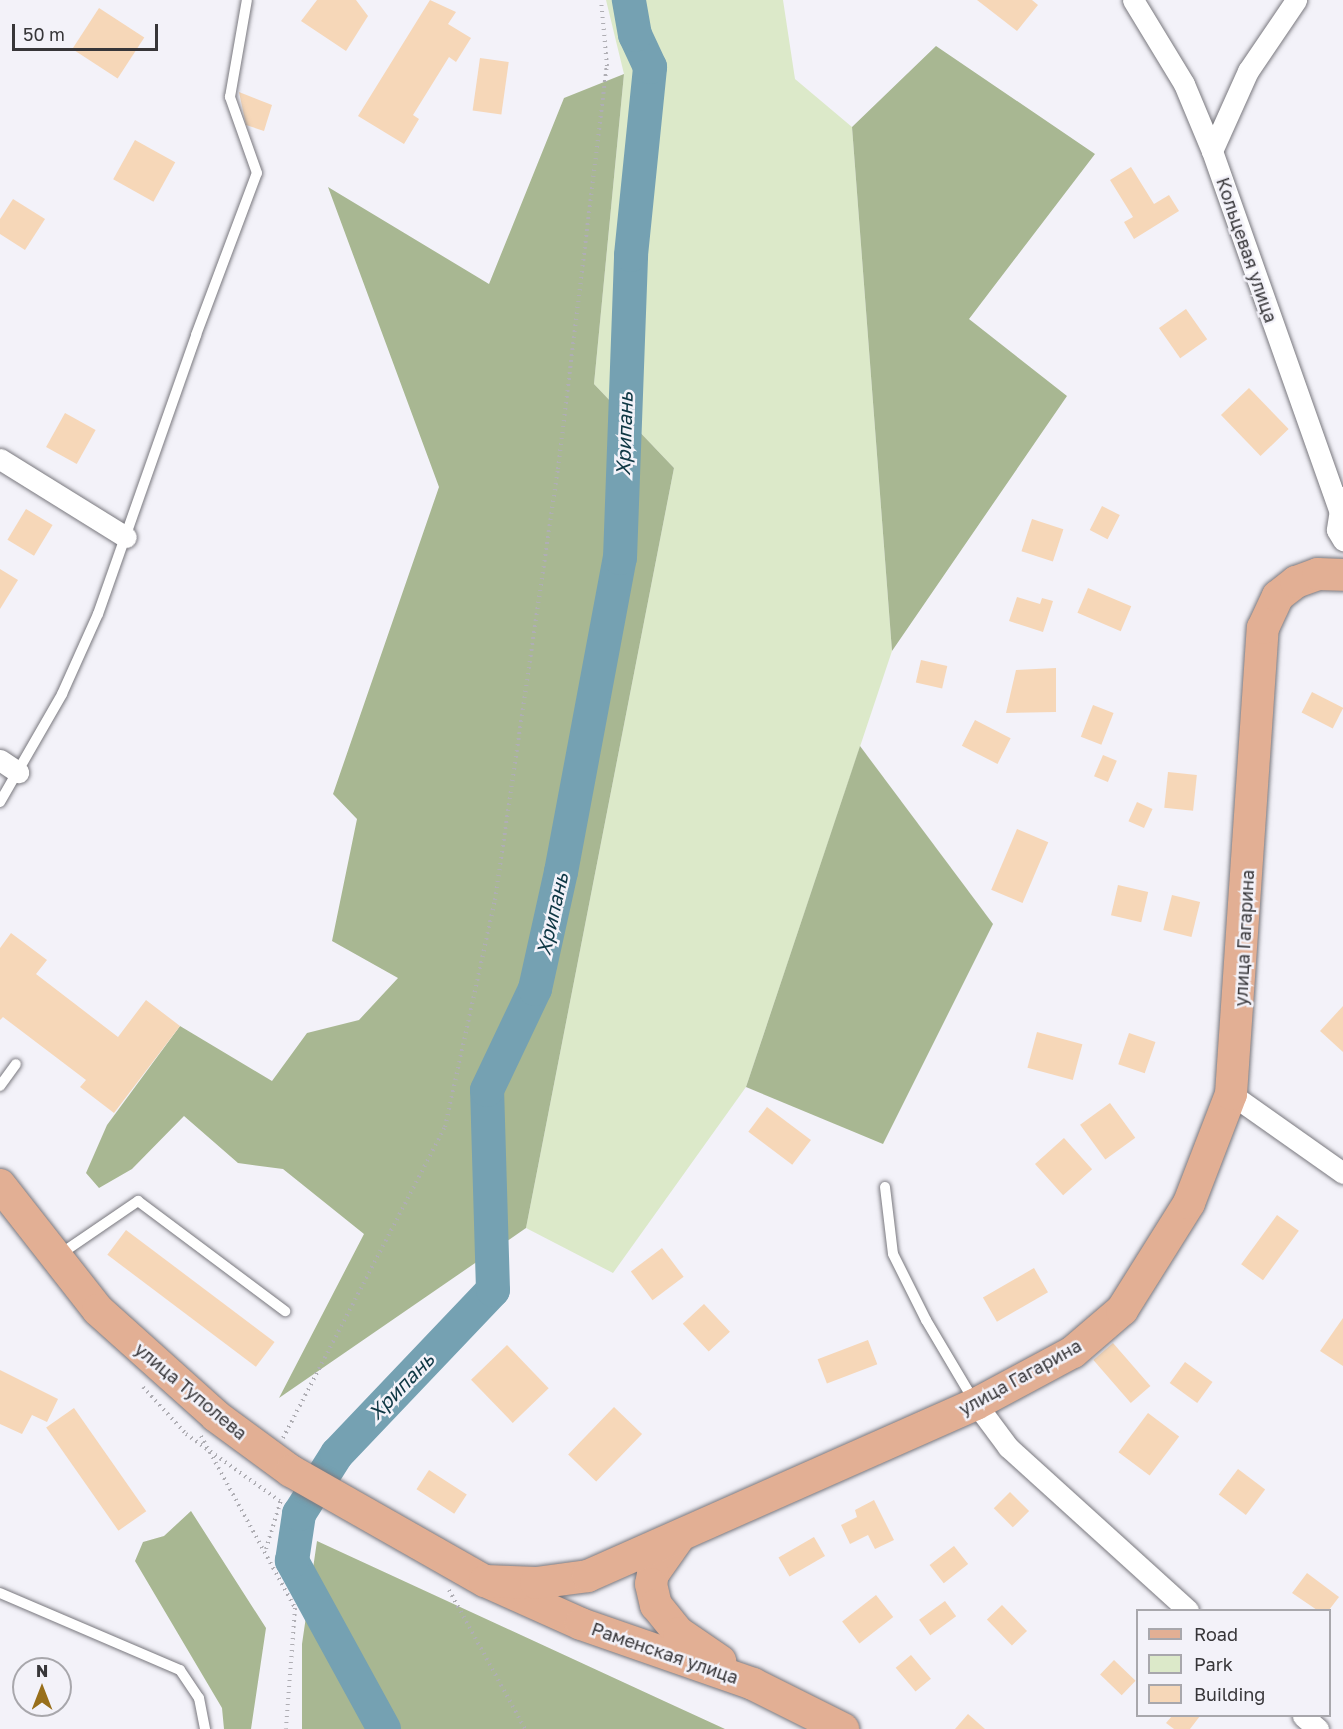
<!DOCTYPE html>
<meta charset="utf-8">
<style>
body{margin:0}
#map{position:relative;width:1343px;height:1729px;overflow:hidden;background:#f3f2f9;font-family:"Golos Text",sans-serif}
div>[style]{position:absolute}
.green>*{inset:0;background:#dce9c9}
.forest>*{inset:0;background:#a8b792}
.river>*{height:34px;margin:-17px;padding:0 17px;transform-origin:17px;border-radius:17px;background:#75a1b2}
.building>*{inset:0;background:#f6d7b8;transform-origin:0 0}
.path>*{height:4px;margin-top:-2px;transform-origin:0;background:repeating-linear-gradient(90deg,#afaeb4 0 1.5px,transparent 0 6px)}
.roads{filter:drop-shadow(0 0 2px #79787e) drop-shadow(0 0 2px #79787e)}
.service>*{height:10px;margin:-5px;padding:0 5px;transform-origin:5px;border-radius:5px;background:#fff}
.minor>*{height:21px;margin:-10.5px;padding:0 10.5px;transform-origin:10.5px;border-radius:10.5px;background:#fff}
.primary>*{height:32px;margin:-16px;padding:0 16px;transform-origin:16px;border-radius:16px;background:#e2af94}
span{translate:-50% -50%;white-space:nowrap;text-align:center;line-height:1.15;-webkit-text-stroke:5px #f3f2f9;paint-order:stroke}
.street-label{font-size:18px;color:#373639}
.water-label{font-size:20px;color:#0e3744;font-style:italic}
.legend{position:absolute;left:1136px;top:1609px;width:195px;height:108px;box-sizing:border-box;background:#f3f2f9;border:2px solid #a8a7ac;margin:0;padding:8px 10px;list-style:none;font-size:18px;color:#373639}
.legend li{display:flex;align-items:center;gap:12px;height:30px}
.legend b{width:30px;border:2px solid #a8a7ac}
.north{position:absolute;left:12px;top:1657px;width:60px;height:60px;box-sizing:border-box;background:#f3f2f9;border:2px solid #a8a7ac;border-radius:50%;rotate:0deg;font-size:16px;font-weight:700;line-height:24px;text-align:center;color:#373639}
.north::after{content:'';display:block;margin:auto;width:21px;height:27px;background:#986f1b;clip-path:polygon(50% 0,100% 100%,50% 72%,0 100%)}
.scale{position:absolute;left:12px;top:24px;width:146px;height:27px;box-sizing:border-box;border:3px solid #373639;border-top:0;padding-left:8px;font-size:18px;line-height:21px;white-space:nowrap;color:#373639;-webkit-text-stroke:4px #f3f2f9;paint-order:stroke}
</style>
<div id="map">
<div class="green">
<i style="clip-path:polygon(606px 0,783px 0,795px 79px,852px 127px,892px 651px,746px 1087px,613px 1273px,526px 1228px,674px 468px,594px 384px,624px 74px)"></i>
</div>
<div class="forest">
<i style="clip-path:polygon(936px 46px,1095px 154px,969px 319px,1067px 396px,892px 651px,852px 127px)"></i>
<i style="clip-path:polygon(624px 74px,594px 384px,674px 468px,526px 1228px,279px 1398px,364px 1234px,283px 1169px,238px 1163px,184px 1116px,132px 1169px,99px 1188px,86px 1173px,107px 1125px,180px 1026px,272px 1081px,307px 1033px,359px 1020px,398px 978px,332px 941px,357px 819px,333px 794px,439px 487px,328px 187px,489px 284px,564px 98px)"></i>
<i style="clip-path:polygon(860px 746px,993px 924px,883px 1144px,746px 1087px)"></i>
<i style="clip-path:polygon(191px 1511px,266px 1628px,251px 1729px,224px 1729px,222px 1708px,135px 1561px,143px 1542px,164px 1536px)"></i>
<i style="clip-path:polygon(317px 1541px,664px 1701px,725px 1729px,302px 1729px,302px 1644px)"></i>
</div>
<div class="river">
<i style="left:384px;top:1729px;width:192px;rotate:-118.7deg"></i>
<i style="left:292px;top:1561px;width:48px;rotate:-81.5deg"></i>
<i style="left:299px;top:1514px;width:71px;rotate:-57.7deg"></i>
<i style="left:337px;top:1454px;width:226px;rotate:-46.4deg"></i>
<i style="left:493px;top:1290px;width:200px;rotate:-91.7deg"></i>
<i style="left:487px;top:1090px;width:112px;rotate:-64.6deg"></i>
<i style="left:535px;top:989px;width:120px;rotate:-77.5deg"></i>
<i style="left:561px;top:872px;width:319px;rotate:-79.4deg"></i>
<i style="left:620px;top:558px;width:303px;rotate:-87.9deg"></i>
<i style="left:631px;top:255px;width:189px;rotate:-84.2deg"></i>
<i style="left:650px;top:67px;width:35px;rotate:-115deg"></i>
<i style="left:635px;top:35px;width:36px;rotate:-100deg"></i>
</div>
<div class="building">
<i style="clip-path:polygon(317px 0,356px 0,368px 16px,346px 51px,301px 21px)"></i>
<i style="clip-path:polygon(430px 0,456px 12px,448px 24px,471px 38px,456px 62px,449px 57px,413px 115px,419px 119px,404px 144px,358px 116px)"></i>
<i style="clip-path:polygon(977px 0,1032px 0,1038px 5px,1017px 31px)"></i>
<i style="left:99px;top:8px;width:54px;height:49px;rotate:33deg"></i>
<i style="left:480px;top:58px;width:29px;height:53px;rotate:8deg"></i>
<i style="clip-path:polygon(239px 92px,272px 105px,264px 131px,246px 125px)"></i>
<i style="left:135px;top:140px;width:46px;height:45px;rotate:29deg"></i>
<i style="clip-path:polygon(1131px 167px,1154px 204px,1169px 195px,1179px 211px,1134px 239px,1124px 222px,1133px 217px,1110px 180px)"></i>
<i style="clip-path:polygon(13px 199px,45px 219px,25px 250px,0 234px,0 219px)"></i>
<i style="left:1186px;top:309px;width:37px;height:33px;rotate:55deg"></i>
<i style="left:1249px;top:388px;width:57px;height:39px;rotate:46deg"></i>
<i style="left:65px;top:413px;width:35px;height:39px;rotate:29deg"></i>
<i style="left:1102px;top:506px;width:20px;height:27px;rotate:27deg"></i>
<i style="left:26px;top:509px;width:31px;height:36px;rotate:31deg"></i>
<i style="left:1032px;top:519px;width:33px;height:34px;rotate:18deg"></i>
<i style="clip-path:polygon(0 569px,18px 580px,0 609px)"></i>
<i style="left:1088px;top:588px;width:47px;height:27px;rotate:23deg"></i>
<i style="clip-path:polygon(1017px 597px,1040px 604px,1042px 598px,1053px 601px,1043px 632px,1009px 621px)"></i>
<i style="left:921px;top:660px;width:27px;height:23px;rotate:13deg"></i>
<i style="clip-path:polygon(1056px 668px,1056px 712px,1006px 713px,1016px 670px)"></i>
<i style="left:1312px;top:692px;width:35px;height:23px;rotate:27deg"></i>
<i style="left:1093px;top:705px;width:22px;height:34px;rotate:21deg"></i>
<i style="left:975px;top:720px;width:40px;height:29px;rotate:27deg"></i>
<i style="left:1103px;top:755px;width:15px;height:23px;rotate:23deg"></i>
<i style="left:1168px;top:772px;width:29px;height:36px;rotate:6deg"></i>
<i style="left:1137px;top:802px;width:17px;height:21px;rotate:24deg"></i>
<i style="left:1017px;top:829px;width:34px;height:66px;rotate:23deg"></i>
<i style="left:1118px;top:885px;width:31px;height:31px;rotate:13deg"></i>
<i style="left:1172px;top:895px;width:29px;height:36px;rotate:14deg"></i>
<i style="clip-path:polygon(11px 933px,47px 960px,36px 974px,118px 1037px,146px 1000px,180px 1026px,114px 1113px,80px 1087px,86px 1080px,3px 1017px,0 1020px,0 948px)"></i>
<i style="clip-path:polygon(1343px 1006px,1343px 1052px,1320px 1031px)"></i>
<i style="left:1037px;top:1032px;width:47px;height:37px;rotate:15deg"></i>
<i style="left:1129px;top:1033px;width:28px;height:33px;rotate:19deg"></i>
<i style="left:1110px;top:1103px;width:43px;height:37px;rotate:54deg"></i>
<i style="left:767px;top:1107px;width:55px;height:31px;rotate:37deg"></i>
<i style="left:1064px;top:1138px;width:42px;height:39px;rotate:48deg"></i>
<i style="left:1277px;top:1215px;width:27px;height:61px;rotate:36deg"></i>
<i style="left:126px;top:1230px;width:186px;height:31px;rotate:37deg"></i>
<i style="left:662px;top:1248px;width:36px;height:39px;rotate:53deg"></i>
<i style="left:1034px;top:1268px;width:28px;height:59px;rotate:60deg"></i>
<i style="left:704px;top:1304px;width:38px;height:29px;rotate:47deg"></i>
<i style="clip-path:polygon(1343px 1318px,1343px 1366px,1320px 1351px)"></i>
<i style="left:868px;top:1340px;width:26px;height:54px;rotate:69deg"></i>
<i style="left:1113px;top:1343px;width:57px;height:26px;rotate:49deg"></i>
<i style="left:507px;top:1345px;width:60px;height:50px;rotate:46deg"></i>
<i style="left:1185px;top:1362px;width:34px;height:26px;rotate:36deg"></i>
<i style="clip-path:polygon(0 1370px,58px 1399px,47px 1422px,32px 1415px,22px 1434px,0 1424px)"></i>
<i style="left:614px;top:1407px;width:39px;height:66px;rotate:44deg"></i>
<i style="left:74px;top:1408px;width:126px;height:34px;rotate:55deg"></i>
<i style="left:1148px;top:1413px;width:39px;height:49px;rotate:37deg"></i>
<i style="left:1238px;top:1469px;width:34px;height:32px;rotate:37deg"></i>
<i style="left:429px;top:1470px;width:45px;height:23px;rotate:33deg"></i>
<i style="left:1010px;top:1492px;width:27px;height:23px;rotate:45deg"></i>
<i style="clip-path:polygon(874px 1500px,894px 1540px,875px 1549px,868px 1535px,850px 1544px,841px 1525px,857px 1517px,855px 1510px)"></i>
<i style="left:814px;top:1537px;width:22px;height:41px;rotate:60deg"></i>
<i style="left:954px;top:1546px;width:23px;height:31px;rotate:52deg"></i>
<i style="clip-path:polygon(1307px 1573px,1339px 1597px,1329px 1610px,1317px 1610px,1292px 1593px)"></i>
<i style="left:876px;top:1595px;width:28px;height:43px;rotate:52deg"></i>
<i style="left:945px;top:1601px;width:19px;height:32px;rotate:54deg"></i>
<i style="left:1002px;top:1605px;width:36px;height:21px;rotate:46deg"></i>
<i style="left:911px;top:1655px;width:31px;height:20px;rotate:50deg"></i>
<i style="left:1114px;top:1660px;width:30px;height:20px;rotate:44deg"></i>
<i style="clip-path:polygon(968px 1714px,985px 1729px,955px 1729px)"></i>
<i style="clip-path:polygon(1172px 1716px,1200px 1716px,1190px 1729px,1174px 1729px,1166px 1723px)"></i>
</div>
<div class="path">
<i style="left:143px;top:1387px;width:64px;rotate:47.5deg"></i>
<i style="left:186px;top:1434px;width:115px;rotate:35.5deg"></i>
<i style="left:201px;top:1436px;width:196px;rotate:61.3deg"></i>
<i style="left:295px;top:1608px;width:121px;rotate:94.3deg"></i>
<i style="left:283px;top:1438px;width:351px;rotate:-62.5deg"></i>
<i style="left:445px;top:1127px;width:232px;rotate:-77.6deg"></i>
<i style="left:495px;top:900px;width:436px;rotate:-81.7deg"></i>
<i style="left:558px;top:469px;width:406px;rotate:-83.1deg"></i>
<i style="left:607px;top:66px;width:66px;rotate:-95.2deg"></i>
<i style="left:266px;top:1549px;width:51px;rotate:-73deg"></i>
<i style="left:449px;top:1590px;width:158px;rotate:61.3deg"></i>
</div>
<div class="roads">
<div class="service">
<i style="left:0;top:802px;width:125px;rotate:-60.1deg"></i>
<i style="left:62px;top:694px;width:88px;rotate:-65.8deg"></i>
<i style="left:98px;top:614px;width:296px;rotate:-70.6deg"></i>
<i style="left:196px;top:335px;width:173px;rotate:-69.4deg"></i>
<i style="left:257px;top:173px;width:81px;rotate:-109.6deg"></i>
<i style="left:230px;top:97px;width:98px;rotate:-80.1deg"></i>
<i style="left:0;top:1086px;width:27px;rotate:-54deg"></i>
<i style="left:885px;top:1187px;width:67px;rotate:83.2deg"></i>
<i style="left:893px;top:1254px;width:74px;rotate:63.4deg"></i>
<i style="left:926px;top:1320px;width:94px;rotate:59.3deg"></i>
<i style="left:59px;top:1255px;width:96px;rotate:-34.4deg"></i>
<i style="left:138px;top:1201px;width:184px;rotate:36.8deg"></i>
<i style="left:0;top:1593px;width:196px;rotate:23.2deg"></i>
<i style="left:180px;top:1670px;width:34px;rotate:56deg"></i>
<i style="left:199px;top:1698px;width:32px;rotate:79deg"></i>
</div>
<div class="minor">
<i style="left:1133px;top:0;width:98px;rotate:58.7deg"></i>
<i style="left:1184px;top:84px;width:73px;rotate:67.3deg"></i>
<i style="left:1212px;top:151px;width:381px;rotate:70.5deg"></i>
<i style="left:1212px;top:151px;width:88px;rotate:-65.8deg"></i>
<i style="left:1248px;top:71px;width:86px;rotate:-55.9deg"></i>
<i style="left:0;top:459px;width:148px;rotate:31.8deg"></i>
<i style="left:1342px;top:497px;width:33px;rotate:99deg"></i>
<i style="left:1337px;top:530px;width:12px;rotate:59deg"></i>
<i style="left:0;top:760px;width:22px;rotate:34deg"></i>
<i style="left:1231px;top:1094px;width:137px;rotate:35.2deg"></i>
<i style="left:976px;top:1404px;width:54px;rotate:53.3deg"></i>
<i style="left:1008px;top:1447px;width:243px;rotate:42.2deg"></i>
<i style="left:1303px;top:1716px;width:20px;rotate:41deg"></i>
</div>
<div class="primary">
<i style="left:0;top:1185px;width:159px;rotate:51.9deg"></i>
<i style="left:98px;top:1310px;width:159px;rotate:41.9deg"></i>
<i style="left:216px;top:1416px;width:93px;rotate:36.3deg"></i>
<i style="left:291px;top:1471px;width:223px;rotate:29.6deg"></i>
<i style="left:485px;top:1581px;width:105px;rotate:24.1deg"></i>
<i style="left:581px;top:1624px;width:182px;rotate:19.2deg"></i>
<i style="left:753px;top:1684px;width:101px;rotate:26.6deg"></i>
<i style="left:679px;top:1537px;width:45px;rotate:125.1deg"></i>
<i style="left:653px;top:1574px;width:10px;rotate:101deg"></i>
<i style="left:651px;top:1584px;width:22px;rotate:77deg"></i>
<i style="left:656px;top:1605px;width:36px;rotate:51deg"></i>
<i style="left:679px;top:1633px;width:50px;rotate:34.3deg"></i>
<i style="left:485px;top:1581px;width:51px;rotate:2.2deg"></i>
<i style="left:536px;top:1583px;width:52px;rotate:-7.7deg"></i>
<i style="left:588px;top:1576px;width:424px;rotate:-23.9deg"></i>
<i style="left:976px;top:1404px;width:110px;rotate:-28.2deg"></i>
<i style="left:1073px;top:1352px;width:65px;rotate:-40.6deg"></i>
<i style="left:1122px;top:1310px;width:126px;rotate:-57.9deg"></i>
<i style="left:1189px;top:1203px;width:117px;rotate:-68.9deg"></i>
<i style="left:1231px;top:1094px;width:467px;rotate:-86.1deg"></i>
<i style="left:1263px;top:628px;width:35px;rotate:-65deg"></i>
<i style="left:1278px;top:596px;width:23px;rotate:-38deg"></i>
<i style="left:1296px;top:582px;width:23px;rotate:-20deg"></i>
<i style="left:1318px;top:574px;width:25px;rotate:2deg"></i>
</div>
</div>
<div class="street-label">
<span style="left:1247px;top:250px;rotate:71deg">Кольцевая улица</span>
<span style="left:1244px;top:938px;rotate:-87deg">улица Гагарина</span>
<span style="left:1020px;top:1377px;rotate:-29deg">улица Гагарина</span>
<span style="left:191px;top:1391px;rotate:40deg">улица Туполева</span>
<span style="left:665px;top:1653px;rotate:19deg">Раменская улица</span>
</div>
<div class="water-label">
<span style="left:624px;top:434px;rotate:-88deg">Хрипань</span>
<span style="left:552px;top:914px;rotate:-77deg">Хрипань</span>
<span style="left:401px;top:1386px;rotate:-46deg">Хрипань</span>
</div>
<ul class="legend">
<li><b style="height:8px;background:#e2af94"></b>Road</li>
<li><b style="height:16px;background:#dce9c9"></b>Park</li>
<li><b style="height:16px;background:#f6d7b8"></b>Building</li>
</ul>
<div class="north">N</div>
<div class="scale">50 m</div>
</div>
